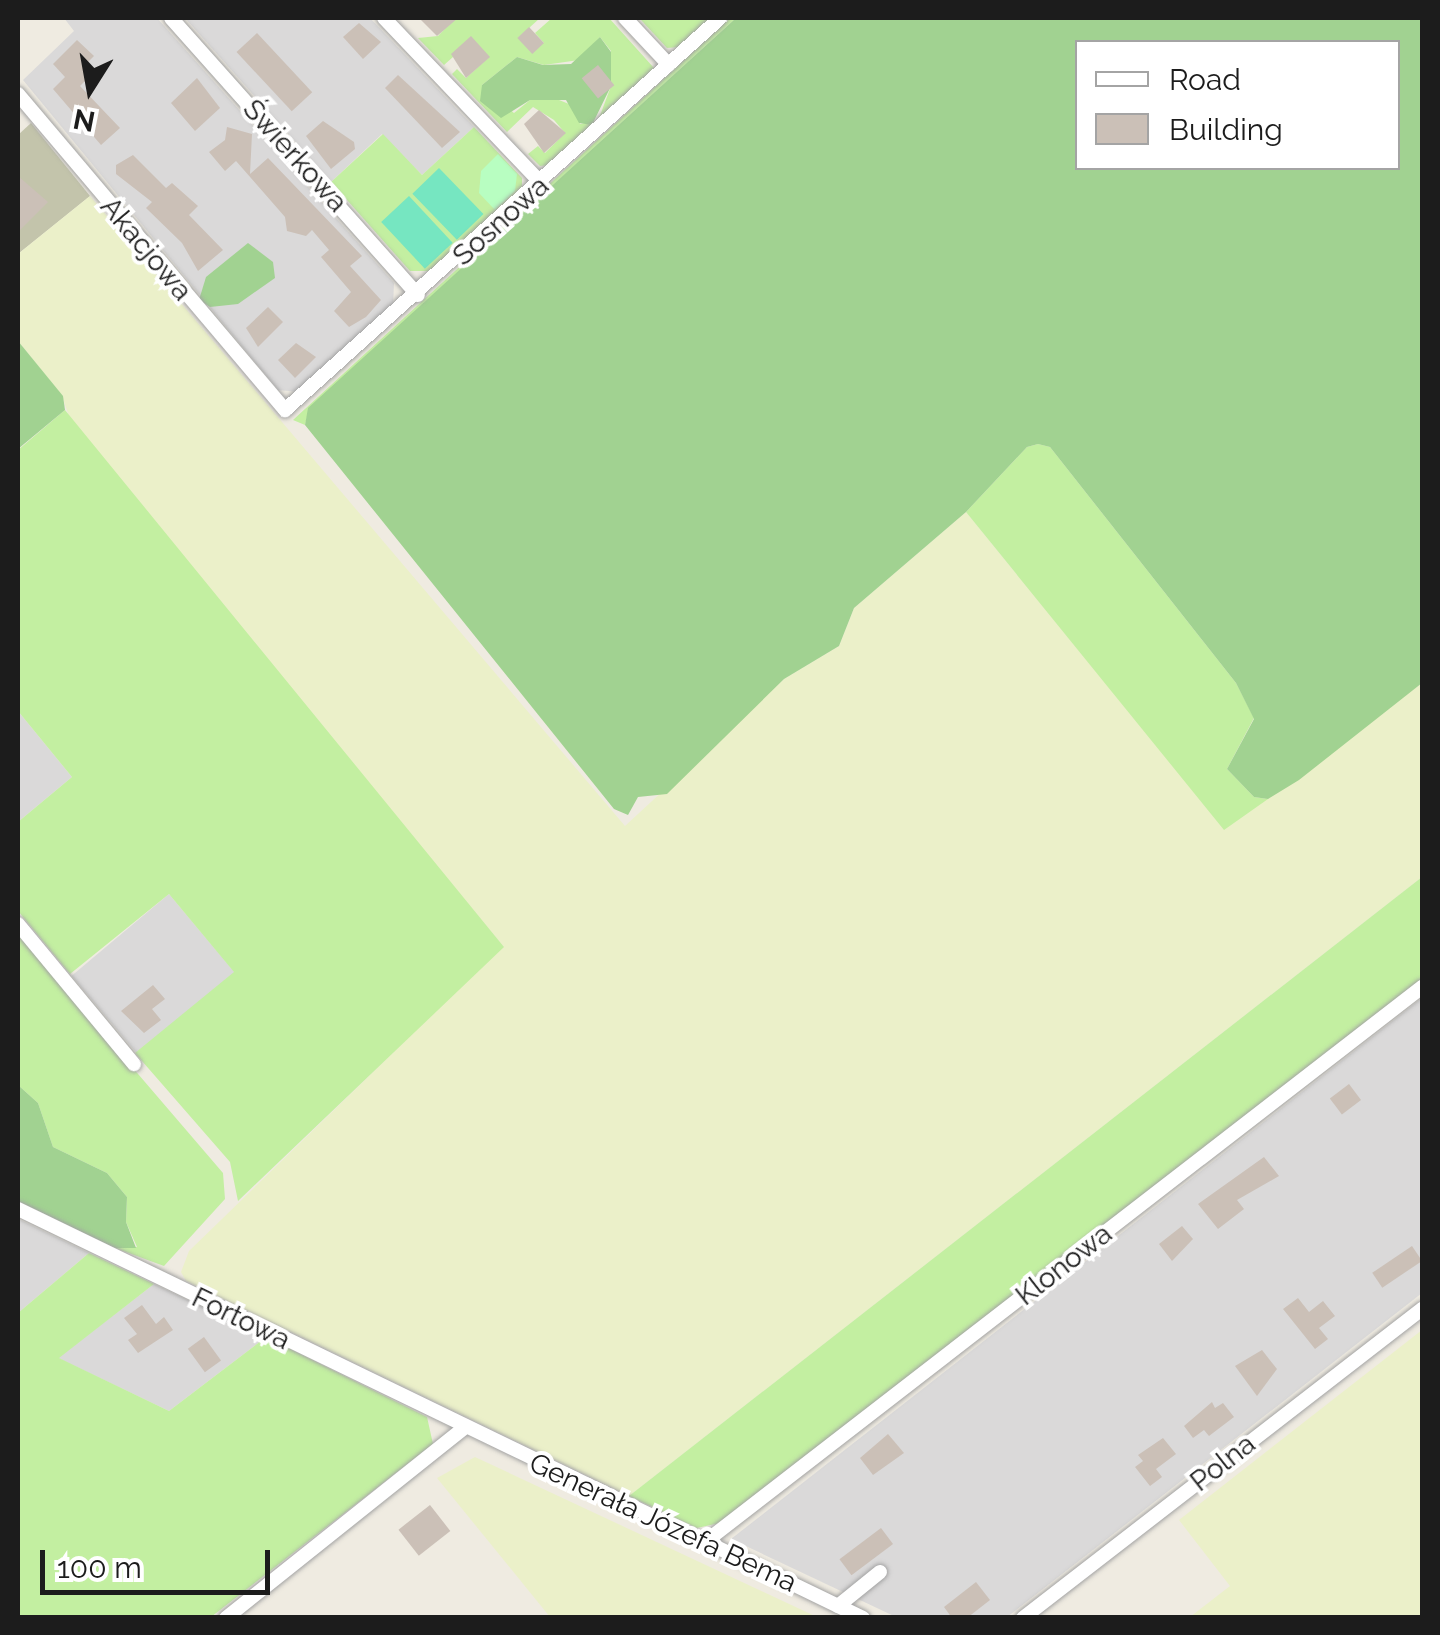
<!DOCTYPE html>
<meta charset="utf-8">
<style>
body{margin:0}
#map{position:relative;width:1440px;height:1635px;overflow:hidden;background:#efebe1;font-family:Raleway,sans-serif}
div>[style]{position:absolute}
.residential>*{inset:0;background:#dad9d9;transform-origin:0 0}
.construction>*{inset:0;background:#c3c4ab}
.farmland>*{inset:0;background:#ebf0c9}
.grass>*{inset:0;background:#c3efa1}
.forest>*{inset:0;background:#a1d291}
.park>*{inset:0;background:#b8fec1}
.pitch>*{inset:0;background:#76e6c1;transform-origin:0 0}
.building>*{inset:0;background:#cbc0b7;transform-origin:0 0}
.roads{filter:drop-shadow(0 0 2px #a3a3a3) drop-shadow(0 0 2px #a3a3a3)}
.minor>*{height:14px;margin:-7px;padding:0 7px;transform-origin:7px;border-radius:7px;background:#fff}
span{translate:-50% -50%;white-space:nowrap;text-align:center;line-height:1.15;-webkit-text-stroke:8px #fff;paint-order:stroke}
.street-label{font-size:28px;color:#1c1c1c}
.frame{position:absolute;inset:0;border:20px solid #1c1c1c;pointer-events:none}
.legend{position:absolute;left:1075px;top:40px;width:325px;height:130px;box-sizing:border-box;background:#fff;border:2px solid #a4a4a4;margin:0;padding:12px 18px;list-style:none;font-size:30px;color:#1c1c1c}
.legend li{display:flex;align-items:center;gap:20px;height:50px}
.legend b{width:50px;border:2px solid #a4a4a4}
.north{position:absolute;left:40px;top:40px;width:100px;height:100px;-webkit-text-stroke:8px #fff;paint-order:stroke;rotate:191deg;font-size:28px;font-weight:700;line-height:40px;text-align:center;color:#1c1c1c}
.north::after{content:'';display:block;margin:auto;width:35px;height:45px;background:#1c1c1c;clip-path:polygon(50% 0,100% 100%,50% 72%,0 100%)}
.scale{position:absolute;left:40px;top:1550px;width:230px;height:45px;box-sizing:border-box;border:5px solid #1c1c1c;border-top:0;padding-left:12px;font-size:30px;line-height:35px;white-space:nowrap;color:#1c1c1c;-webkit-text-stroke:8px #fff;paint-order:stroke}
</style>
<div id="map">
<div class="residential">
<i style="clip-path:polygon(64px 18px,157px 18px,394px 283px,393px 307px,300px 392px,278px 390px,23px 80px,74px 31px)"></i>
<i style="clip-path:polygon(185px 18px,370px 18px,474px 127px,422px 175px,382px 134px,331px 182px)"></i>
<i style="clip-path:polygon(18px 711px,72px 777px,18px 822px)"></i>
<i style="left:169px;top:894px;width:102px;height:127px;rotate:50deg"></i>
<i style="clip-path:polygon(1422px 998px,1422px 1293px,1007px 1617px,896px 1617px,731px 1539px)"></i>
<i style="clip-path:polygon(18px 1219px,89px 1253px,18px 1313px)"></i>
<i style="clip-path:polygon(154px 1284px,266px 1337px,169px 1411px,58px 1358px)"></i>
</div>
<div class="construction">
<i style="clip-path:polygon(31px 123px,90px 196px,18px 254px,18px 135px)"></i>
</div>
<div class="farmland">
<i style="clip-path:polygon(90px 196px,625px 826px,784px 679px,839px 646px,854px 608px,966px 512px,1224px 829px,1422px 683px,1422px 877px,629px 1496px,186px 1281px,181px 1272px,189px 1251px,503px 946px,71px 422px,62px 396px,18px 341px,18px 254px)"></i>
<i style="clip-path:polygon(1422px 1330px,1422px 1617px,1190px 1617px,1230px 1586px,1179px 1520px)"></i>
<i style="clip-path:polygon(475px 1457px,817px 1617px,550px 1617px,437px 1478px)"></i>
</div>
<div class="grass">
<i style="clip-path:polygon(evenodd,455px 18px,540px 18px,518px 38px,544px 43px,535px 33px,552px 18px,609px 18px,654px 68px,550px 165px,540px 166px,528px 154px,538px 146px,545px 153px,565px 133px,554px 120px,533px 107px,507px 132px,452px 74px,457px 69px,466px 78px,489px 57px,453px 57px,444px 65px,418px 38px,438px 36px,455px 18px,600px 37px,611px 51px,611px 86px,598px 121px,580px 124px,574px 106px,554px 98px,530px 100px,514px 113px,482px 85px,517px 57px,544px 65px,579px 60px,600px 37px)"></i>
<i style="clip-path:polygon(715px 18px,679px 47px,667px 48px,641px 20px)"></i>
<i style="clip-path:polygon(730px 18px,736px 18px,309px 408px,305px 425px,293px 420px)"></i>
<i style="clip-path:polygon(474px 127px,522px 178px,522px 188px,435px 271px,410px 271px,331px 182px,383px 134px,422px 175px)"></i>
<i style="clip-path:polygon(65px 410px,504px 947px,238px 1201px,230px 1162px,135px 1053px,234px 972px,169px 894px,70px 974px,18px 911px,18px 822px,72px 777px,18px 711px,18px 450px)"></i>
<i style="clip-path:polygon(1038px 444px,1050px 447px,1236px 683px,1254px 718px,1227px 769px,1254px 797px,1268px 799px,1224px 830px,966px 512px,1027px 447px)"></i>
<i style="clip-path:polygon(1422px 877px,1422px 980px,724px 1522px,697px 1528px,629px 1496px)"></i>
<i style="clip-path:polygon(18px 934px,223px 1173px,225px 1199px,164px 1266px,115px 1248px,137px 1247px,126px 1222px,127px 1197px,107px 1173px,53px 1147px,38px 1103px,18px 1085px)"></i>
<i style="clip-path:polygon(89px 1253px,154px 1284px,59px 1358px,169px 1411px,266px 1337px,427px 1417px,433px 1444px,211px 1617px,18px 1618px,18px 1313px)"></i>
</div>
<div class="forest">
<i style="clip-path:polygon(evenodd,736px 18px,1422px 18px,1422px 683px,1299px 780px,1268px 799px,1254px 797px,1227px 769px,1254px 719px,1236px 683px,1050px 447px,1038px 444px,1027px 447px,966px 512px,854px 608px,839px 646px,784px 679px,667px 794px,638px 797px,628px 815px,614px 809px,305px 425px,308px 408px,736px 18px,1398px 42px,1398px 168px,1078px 168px,1078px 42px,1398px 42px)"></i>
<i style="clip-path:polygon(600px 37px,611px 52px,611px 86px,592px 125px,579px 123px,566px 100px,530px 100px,501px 118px,480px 101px,482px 85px,517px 57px,543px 65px,571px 64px)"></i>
<i style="clip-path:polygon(248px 243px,273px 262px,275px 278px,238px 304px,210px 307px,199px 300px,206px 277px)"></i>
<i style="clip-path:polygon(18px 341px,63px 396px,65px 410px,18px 449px)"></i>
<i style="clip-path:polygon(18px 1085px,38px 1103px,53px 1147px,107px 1173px,127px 1197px,126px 1222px,136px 1248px,115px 1248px,18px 1201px)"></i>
</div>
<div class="park">
<i style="clip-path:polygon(498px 154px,517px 174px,515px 191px,495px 210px,479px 193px,481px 171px)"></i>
</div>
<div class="pitch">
<i style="left:439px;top:168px;width:64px;height:37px;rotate:46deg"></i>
<i style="left:409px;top:196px;width:64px;height:38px;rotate:47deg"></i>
</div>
<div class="building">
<i style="clip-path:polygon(419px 18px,458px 18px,437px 36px)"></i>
<i style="clip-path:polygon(359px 23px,381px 42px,363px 59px,343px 37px)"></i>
<i style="left:529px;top:27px;width:22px;height:16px;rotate:47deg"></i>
<i style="left:257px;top:33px;width:81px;height:28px;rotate:47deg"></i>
<i style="clip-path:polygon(471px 36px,490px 57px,466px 78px,451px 54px)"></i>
<i style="clip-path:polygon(77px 40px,94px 56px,83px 67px,91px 75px,80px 86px,120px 128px,101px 145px,53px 89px,65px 77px,53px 64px)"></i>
<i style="left:598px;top:65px;width:26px;height:21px;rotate:51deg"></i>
<i style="clip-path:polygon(398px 75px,460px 132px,442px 148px,385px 88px)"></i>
<i style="clip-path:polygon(197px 78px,220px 108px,195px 131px,171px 103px)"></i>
<i style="clip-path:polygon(539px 110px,566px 133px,544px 153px,524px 124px)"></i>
<i style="clip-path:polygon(323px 121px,354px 142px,355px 149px,331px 169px,306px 136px)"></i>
<i style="clip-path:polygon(227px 127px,252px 134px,250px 174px,268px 158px,362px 256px,350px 266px,381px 300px,366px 317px,349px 327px,334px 311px,351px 292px,321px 257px,329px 250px,312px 230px,306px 236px,287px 231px,285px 217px,236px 161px,225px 171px,209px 152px,225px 140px)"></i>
<i style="clip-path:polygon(133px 155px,166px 188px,172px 183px,198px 206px,189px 215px,223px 250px,198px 271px,182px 243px,146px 208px,152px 202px,116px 174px,116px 165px)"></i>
<i style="clip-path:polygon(18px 176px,48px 202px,18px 232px)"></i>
<i style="clip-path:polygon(268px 307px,283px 322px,258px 347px,246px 328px)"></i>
<i style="clip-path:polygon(296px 343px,316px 357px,295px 378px,278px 360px)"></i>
<i style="clip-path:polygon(153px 985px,165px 999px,152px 1009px,161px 1020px,144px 1033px,121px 1011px)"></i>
<i style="left:1349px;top:1084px;width:20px;height:24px;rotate:53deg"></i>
<i style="clip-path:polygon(1264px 1157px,1279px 1176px,1237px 1200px,1244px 1209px,1218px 1229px,1198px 1204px)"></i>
<i style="clip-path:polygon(1182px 1226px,1193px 1239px,1172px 1261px,1159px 1244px)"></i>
<i style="left:1412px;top:1246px;width:18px;height:48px;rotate:56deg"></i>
<i style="clip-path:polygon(1298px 1298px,1309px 1312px,1323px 1301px,1335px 1316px,1319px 1328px,1328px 1339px,1315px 1349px,1283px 1309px)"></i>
<i style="clip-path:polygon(142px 1305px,156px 1324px,164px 1317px,173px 1330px,138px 1353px,128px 1340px,137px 1334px,124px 1318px)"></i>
<i style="left:204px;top:1337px;width:29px;height:20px;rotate:54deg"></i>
<i style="clip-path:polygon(1262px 1350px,1277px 1369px,1257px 1396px,1235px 1366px)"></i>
<i style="clip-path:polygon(1212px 1402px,1215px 1408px,1223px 1403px,1234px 1417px,1209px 1436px,1204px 1430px,1193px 1438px,1184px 1426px)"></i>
<i style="clip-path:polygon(888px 1434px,904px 1453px,873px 1475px,860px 1458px)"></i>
<i style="clip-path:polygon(1163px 1438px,1176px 1454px,1156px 1469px,1162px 1477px,1150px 1486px,1135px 1467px,1143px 1461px,1138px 1455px)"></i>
<i style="left:430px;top:1505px;width:33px;height:40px;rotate:52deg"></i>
<i style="left:881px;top:1528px;width:20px;height:52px;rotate:53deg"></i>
<i style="clip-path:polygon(976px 1582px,990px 1600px,967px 1618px,952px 1618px,944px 1607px)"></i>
</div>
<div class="roads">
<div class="minor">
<i style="left:171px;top:18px;width:371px;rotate:48.3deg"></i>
<i style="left:384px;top:18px;width:229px;rotate:46.4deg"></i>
<i style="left:625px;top:18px;width:64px;rotate:46.9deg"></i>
<i style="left:18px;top:94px;width:414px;rotate:49.8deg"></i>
<i style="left:285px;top:410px;width:586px;rotate:-42.02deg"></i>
<i style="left:18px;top:924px;width:182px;rotate:50.4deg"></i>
<i style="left:18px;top:1209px;width:939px;rotate:25.83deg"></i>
<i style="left:705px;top:1542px;width:907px;rotate:-37.74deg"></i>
<i style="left:838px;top:1606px;width:54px;rotate:-39deg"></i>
<i style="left:226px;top:1618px;width:303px;rotate:-38.6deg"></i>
<i style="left:1023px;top:1618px;width:505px;rotate:-37.76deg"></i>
</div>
</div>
<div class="street-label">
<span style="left:295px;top:156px;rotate:48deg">Świerkowa</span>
<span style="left:501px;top:221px;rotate:-42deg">Sosnowa</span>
<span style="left:146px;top:249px;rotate:50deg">Akacjowa</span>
<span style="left:1064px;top:1265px;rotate:-38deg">Klonowa</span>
<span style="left:241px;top:1319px;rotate:26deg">Fortowa</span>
<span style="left:1223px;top:1463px;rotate:-38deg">Polna</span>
<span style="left:663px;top:1523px;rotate:25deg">Generała Józefa Bema</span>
</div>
<div class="frame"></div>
<ul class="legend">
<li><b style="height:12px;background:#fff"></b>Road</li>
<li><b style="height:28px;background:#cbc0b7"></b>Building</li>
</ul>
<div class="north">N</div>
<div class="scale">100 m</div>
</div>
